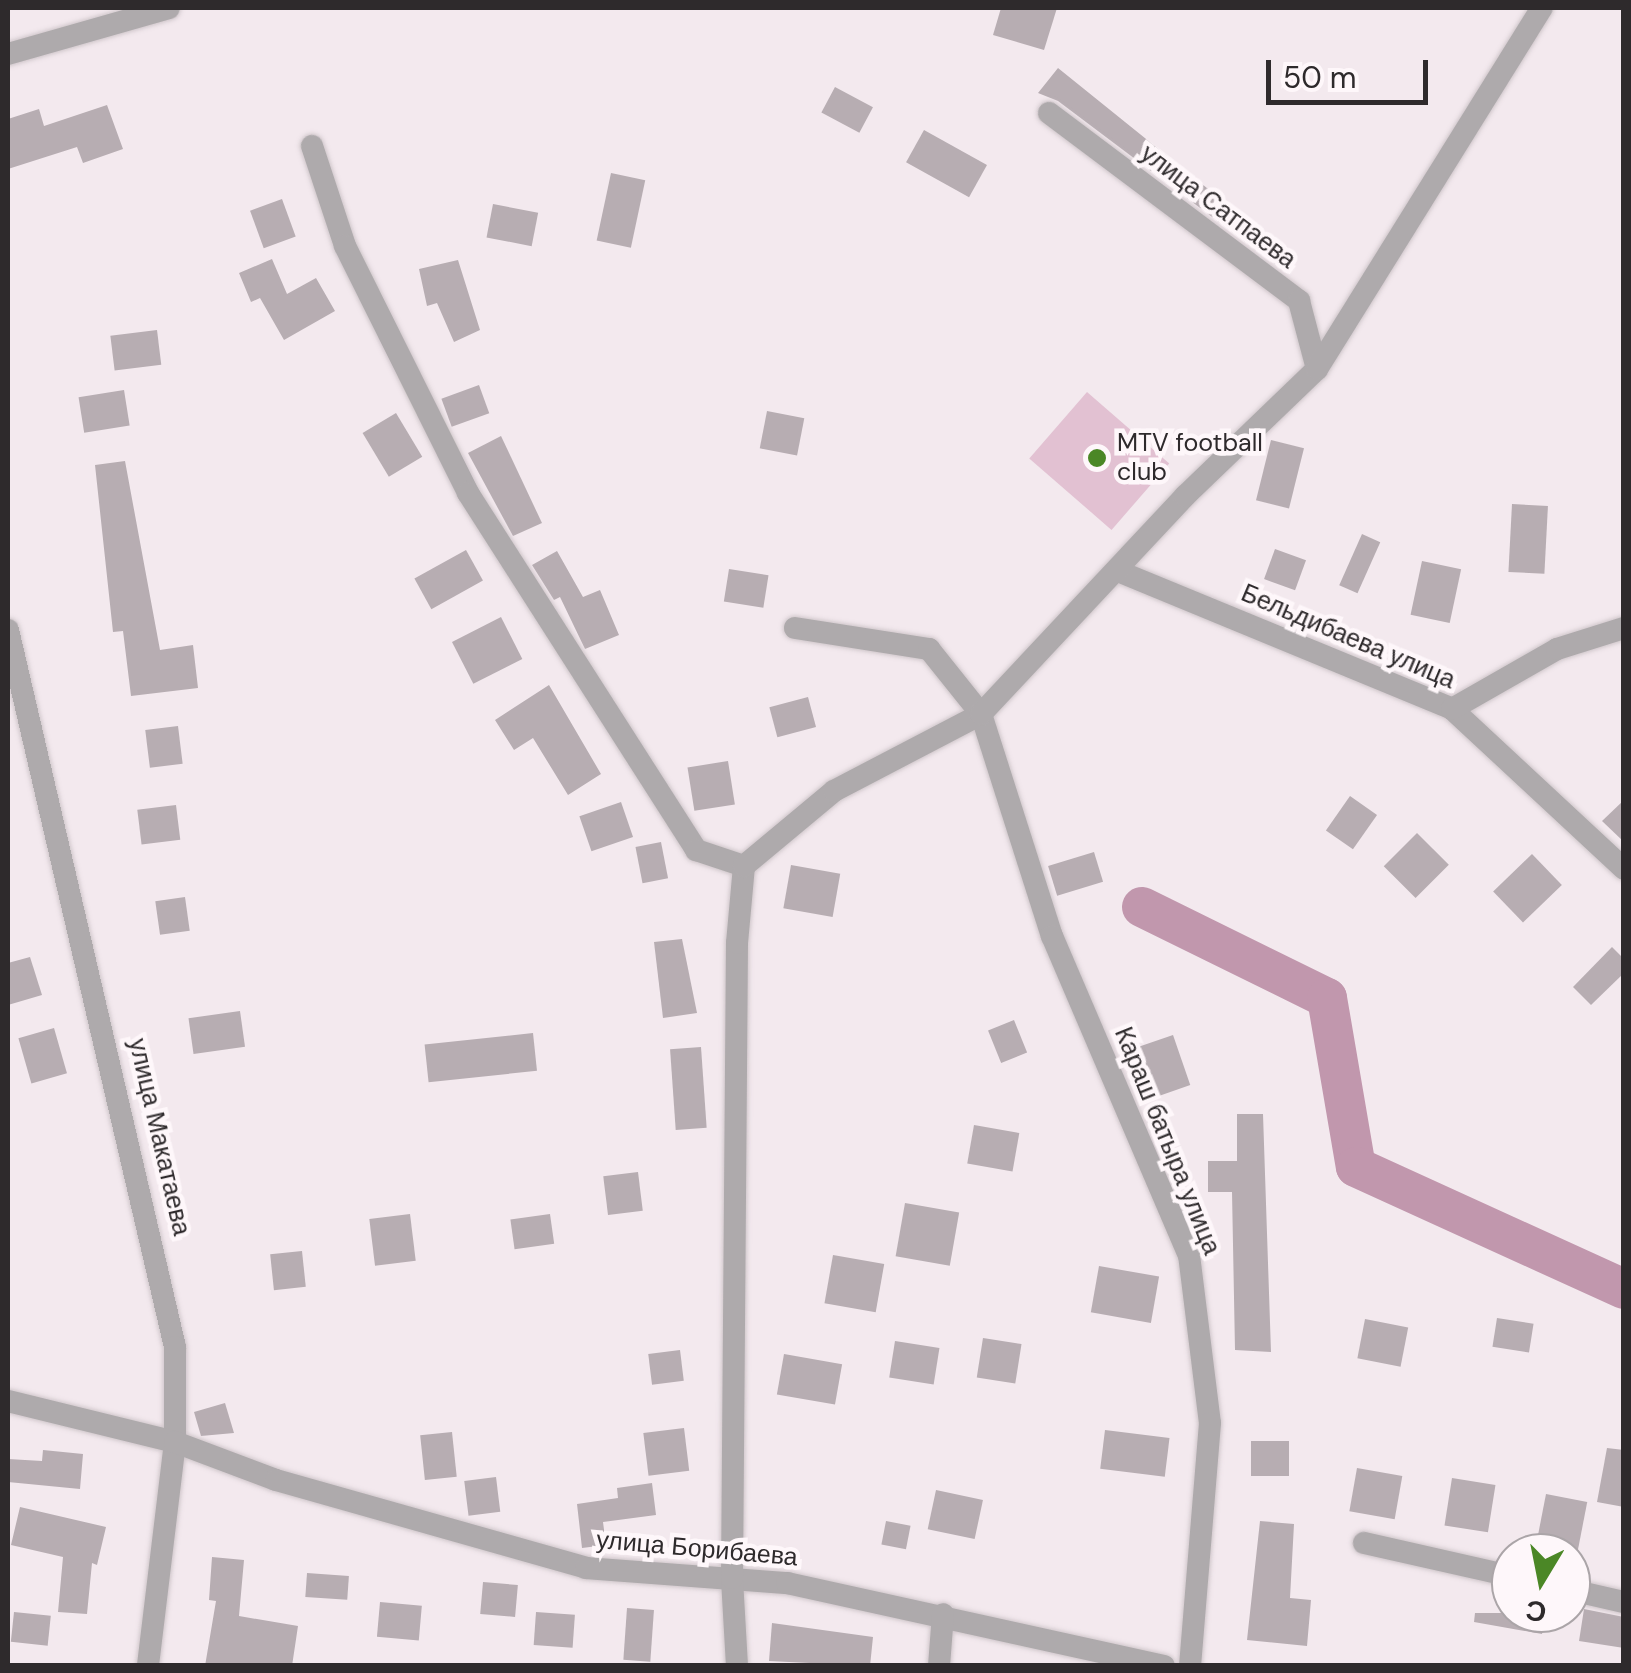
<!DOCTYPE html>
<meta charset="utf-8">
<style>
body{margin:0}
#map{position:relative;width:1631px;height:1673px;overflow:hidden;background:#f3e9ee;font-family:"DM Sans",sans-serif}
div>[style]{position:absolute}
.green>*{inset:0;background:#e2c1d2;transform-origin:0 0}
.river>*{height:40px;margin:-20px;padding:0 20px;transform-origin:20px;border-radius:20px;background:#c197ad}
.building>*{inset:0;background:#b7adb2;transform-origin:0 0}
.roads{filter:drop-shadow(0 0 2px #d0c7cb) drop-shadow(0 0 2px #d0c7cb)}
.minor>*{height:22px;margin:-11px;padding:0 11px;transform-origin:11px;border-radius:11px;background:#aeaaac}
.dots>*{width:28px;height:28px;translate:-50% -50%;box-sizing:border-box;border:5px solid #fef7fa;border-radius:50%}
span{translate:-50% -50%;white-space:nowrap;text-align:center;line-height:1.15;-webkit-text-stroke:9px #fef7fa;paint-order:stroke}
.street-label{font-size:25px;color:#2e2a2c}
.poi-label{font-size:25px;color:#2e2a2c}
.left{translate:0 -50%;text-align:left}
.frame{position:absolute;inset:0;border:10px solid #2e2a2c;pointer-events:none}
.north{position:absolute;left:1491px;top:1533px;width:100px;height:100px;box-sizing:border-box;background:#fef7fa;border:2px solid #aba5a8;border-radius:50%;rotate:190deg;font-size:28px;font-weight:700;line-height:40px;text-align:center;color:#2e2a2c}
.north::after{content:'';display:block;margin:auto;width:35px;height:45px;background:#4b8726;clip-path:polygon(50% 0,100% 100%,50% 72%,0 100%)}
.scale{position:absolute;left:1266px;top:60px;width:162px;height:45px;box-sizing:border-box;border:5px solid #2e2a2c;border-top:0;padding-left:12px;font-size:30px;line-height:35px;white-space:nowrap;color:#2e2a2c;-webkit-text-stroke:8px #fef7fa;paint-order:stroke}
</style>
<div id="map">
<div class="green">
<i style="left:1087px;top:392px;width:109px;height:88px;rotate:41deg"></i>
</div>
<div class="river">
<i style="left:1142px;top:907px;width:206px;rotate:26.2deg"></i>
<i style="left:1327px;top:998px;width:171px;rotate:80.3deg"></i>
<i style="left:1356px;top:1167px;width:294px;rotate:24.5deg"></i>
</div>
<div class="building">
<i style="clip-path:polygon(1001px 8px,1057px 8px,1044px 50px,993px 35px)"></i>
<i style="clip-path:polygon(1058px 68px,1259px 230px,1248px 244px,1058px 101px,1038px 93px)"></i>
<i style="left:835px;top:87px;width:43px;height:29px;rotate:28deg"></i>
<i style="clip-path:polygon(107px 105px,123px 149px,83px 163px,77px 147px,8px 169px,8px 119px,39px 109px,44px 126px)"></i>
<i style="left:924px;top:130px;width:72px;height:37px;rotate:29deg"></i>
<i style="left:611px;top:173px;width:35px;height:69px;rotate:12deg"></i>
<i style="left:282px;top:199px;width:40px;height:34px;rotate:70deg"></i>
<i style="left:493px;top:204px;width:46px;height:34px;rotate:11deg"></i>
<i style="clip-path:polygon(272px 259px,287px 294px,316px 278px,335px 311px,284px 340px,260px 298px,251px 302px,239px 273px)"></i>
<i style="clip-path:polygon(458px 260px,480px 330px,454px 342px,437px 303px,427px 306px,419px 269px)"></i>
<i style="left:157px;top:330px;width:35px;height:47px;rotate:83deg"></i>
<i style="left:479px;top:385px;width:30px;height:40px;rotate:70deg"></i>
<i style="left:124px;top:390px;width:36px;height:46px;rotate:81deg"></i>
<i style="left:767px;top:411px;width:38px;height:38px;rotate:11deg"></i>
<i style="left:396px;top:413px;width:51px;height:39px;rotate:59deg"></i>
<i style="clip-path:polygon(501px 436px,542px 523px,513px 536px,468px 453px)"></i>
<i style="left:1271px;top:440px;width:34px;height:62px;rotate:14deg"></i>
<i style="clip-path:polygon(125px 461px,160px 650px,193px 645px,198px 688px,131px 696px,123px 631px,113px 632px,95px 465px)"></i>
<i style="left:1512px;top:504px;width:36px;height:68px;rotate:3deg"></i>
<i style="left:1362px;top:534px;width:20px;height:56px;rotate:24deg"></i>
<i style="left:1275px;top:549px;width:33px;height:32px;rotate:20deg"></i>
<i style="left:466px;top:550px;width:35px;height:59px;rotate:61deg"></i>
<i style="clip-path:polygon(557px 551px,583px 597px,600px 590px,619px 635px,585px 649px,560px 597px,554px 600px,532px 565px)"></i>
<i style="left:1422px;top:561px;width:40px;height:55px;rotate:12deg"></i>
<i style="left:729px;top:569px;width:40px;height:33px;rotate:9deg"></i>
<i style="left:501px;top:617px;width:47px;height:55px;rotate:63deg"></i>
<i style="clip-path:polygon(549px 685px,601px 774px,568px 795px,533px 738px,514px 750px,495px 720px)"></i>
<i style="left:808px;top:697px;width:31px;height:40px;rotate:75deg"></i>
<i style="left:178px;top:726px;width:38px;height:33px;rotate:83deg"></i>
<i style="left:728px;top:761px;width:44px;height:41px;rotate:81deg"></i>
<i style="left:1350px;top:796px;width:33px;height:42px;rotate:35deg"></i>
<i style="clip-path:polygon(1624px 800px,1624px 842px,1602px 821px)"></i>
<i style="left:621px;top:802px;width:37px;height:44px;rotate:71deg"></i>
<i style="left:176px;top:805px;width:35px;height:39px;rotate:83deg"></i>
<i style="left:1417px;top:833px;width:45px;height:47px;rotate:45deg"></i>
<i style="left:661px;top:842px;width:37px;height:26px;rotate:79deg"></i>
<i style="left:1094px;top:852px;width:31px;height:48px;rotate:73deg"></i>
<i style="left:1532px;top:854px;width:43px;height:54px;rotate:46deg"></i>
<i style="left:791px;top:865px;width:50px;height:44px;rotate:10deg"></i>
<i style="left:185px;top:897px;width:34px;height:30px;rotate:82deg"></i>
<i style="clip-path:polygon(682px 939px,697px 1013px,663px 1018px,654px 942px)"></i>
<i style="clip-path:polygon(1612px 947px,1624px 959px,1624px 973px,1591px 1005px,1573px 987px)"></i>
<i style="clip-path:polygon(30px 957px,42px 995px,8px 1005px,8px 963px)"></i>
<i style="left:240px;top:1011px;width:36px;height:52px;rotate:82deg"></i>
<i style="left:1014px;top:1020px;width:35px;height:28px;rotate:68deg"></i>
<i style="left:54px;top:1028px;width:47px;height:37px;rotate:74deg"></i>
<i style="left:533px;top:1033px;width:38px;height:109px;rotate:84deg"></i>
<i style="left:1173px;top:1035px;width:53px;height:37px;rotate:71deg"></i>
<i style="left:701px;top:1047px;width:81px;height:31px;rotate:86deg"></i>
<i style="clip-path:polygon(1237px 1114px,1263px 1114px,1271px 1352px,1235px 1350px,1232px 1192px,1208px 1192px,1208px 1161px,1237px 1161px)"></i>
<i style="left:974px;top:1125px;width:46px;height:39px;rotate:10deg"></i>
<i style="left:638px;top:1172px;width:39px;height:35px;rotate:83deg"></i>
<i style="left:905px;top:1203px;width:55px;height:54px;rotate:10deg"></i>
<i style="left:410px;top:1214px;width:47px;height:41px;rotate:83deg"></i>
<i style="left:550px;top:1214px;width:30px;height:40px;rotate:82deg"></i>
<i style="left:302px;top:1251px;width:36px;height:32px;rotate:84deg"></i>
<i style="left:833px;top:1255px;width:52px;height:49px;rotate:10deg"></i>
<i style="left:1099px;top:1266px;width:61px;height:47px;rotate:10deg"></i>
<i style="left:1497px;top:1318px;width:37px;height:29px;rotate:9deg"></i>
<i style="left:1365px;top:1319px;width:44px;height:40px;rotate:11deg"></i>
<i style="left:983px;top:1338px;width:39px;height:40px;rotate:9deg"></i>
<i style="left:895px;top:1341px;width:45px;height:37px;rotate:9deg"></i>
<i style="left:680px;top:1350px;width:31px;height:32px;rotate:83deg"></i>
<i style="left:784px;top:1354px;width:59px;height:41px;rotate:10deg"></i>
<i style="clip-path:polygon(225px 1403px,234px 1433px,201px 1436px,194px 1412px)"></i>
<i style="left:684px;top:1428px;width:43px;height:41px;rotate:83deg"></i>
<i style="left:1105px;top:1430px;width:65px;height:39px;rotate:7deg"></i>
<i style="left:452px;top:1432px;width:45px;height:32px;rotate:84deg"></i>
<i style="left:1251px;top:1441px;width:38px;height:35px"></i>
<i style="clip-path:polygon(1607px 1448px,1624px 1450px,1624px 1507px,1597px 1502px)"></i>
<i style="clip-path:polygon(43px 1450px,83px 1454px,80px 1489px,8px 1482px,8px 1459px,42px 1461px)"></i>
<i style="left:1357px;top:1468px;width:46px;height:44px;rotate:10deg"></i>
<i style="left:496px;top:1477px;width:35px;height:32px;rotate:83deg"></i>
<i style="left:1452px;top:1478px;width:44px;height:48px;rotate:9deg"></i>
<i style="clip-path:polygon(652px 1483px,656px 1515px,603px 1522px,606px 1545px,582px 1548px,577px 1504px,618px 1498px,617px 1488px)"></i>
<i style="left:936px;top:1490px;width:48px;height:40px;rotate:12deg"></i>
<i style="left:1546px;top:1494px;width:42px;height:49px;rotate:11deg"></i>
<i style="clip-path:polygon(20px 1507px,106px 1527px,97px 1565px,92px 1563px,87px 1614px,58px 1612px,63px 1557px,11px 1545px)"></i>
<i style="left:886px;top:1521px;width:25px;height:24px;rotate:11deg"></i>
<i style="clip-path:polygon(1260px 1521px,1294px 1524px,1290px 1598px,1311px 1600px,1307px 1646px,1247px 1640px)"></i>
<i style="clip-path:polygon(212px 1557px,244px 1560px,239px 1616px,298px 1626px,292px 1666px,205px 1666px,216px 1601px,209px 1600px)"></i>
<i style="left:307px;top:1573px;width:42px;height:24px;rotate:4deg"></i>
<i style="left:483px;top:1582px;width:35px;height:32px;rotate:5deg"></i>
<i style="left:380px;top:1602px;width:42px;height:35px;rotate:5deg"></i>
<i style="left:627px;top:1608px;width:27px;height:52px;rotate:4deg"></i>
<i style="clip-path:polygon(1584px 1609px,1624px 1617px,1624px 1648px,1579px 1641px)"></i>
<i style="left:14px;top:1612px;width:37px;height:30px;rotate:6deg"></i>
<i style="left:536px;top:1612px;width:39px;height:33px;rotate:4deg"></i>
<i style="clip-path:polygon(1475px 1613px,1546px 1613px,1542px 1634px,1474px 1622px)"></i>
<i style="clip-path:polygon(772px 1623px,873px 1637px,870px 1666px,769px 1661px)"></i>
</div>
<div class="roads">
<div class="minor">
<i style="left:8px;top:54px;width:167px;rotate:-15.9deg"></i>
<i style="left:1049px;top:113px;width:313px;rotate:36.9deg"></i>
<i style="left:1299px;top:301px;width:70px;rotate:75.2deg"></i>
<i style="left:312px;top:146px;width:105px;rotate:71.7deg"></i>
<i style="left:345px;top:246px;width:276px;rotate:63.5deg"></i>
<i style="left:468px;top:493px;width:424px;rotate:57.4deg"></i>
<i style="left:696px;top:850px;width:51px;rotate:18.4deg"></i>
<i style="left:1118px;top:571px;width:361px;rotate:22.4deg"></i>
<i style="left:1452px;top:709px;width:235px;rotate:42.9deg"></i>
<i style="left:795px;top:628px;width:136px;rotate:8.9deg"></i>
<i style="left:929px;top:649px;width:83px;rotate:51.3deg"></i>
<i style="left:981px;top:714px;width:233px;rotate:72.3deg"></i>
<i style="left:1052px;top:936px;width:347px;rotate:66.8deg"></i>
<i style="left:1189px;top:1255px;width:169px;rotate:82.9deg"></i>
<i style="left:1210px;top:1423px;width:244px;rotate:94.7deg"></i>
<i style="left:8px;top:630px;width:736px;rotate:76.89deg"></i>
<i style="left:175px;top:1347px;width:95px;rotate:90deg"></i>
<i style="left:175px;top:1442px;width:226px;rotate:96.9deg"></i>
<i style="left:1452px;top:709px;width:121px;rotate:-29.7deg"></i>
<i style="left:1557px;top:649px;width:70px;rotate:-17.4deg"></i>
<i style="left:8px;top:1401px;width:172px;rotate:13.8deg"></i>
<i style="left:175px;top:1442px;width:108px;rotate:20.6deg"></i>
<i style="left:276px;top:1480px;width:322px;rotate:15.8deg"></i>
<i style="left:586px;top:1568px;width:202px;rotate:4.3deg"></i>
<i style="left:787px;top:1583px;width:386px;rotate:12.4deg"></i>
<i style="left:1364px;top:1543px;width:151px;rotate:12.7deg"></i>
<i style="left:1571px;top:1590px;width:54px;rotate:12.8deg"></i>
<i style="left:737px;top:1666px;width:88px;rotate:-93.3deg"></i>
<i style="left:732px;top:1578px;width:635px;rotate:-89.55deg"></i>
<i style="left:737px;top:943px;width:77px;rotate:-84.8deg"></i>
<i style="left:744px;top:866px;width:117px;rotate:-39.8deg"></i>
<i style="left:834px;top:791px;width:166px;rotate:-27.6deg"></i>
<i style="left:981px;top:714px;width:299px;rotate:-46.9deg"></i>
<i style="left:1185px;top:496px;width:183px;rotate:-43.9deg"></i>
<i style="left:1317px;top:369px;width:425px;rotate:-58.1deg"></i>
<i style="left:939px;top:1666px;width:52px;rotate:-85.6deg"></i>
</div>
</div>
<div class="dots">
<i style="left:1097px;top:458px;background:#4b8726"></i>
</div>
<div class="street-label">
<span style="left:1218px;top:207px;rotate:37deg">улица Сатпаева</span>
<span style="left:1348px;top:637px;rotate:23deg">Бельдибаева улица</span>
<span style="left:159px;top:1137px;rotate:77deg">улица Макатаева</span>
<span style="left:1167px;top:1141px;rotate:68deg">Караш батыра улица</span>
<span style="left:697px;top:1549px;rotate:5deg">улица Борибаева</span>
</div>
<div class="poi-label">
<span class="left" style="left:1117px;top:458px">MTV football<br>club</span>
</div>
<div class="frame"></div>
<div class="north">С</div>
<div class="scale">50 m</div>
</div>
